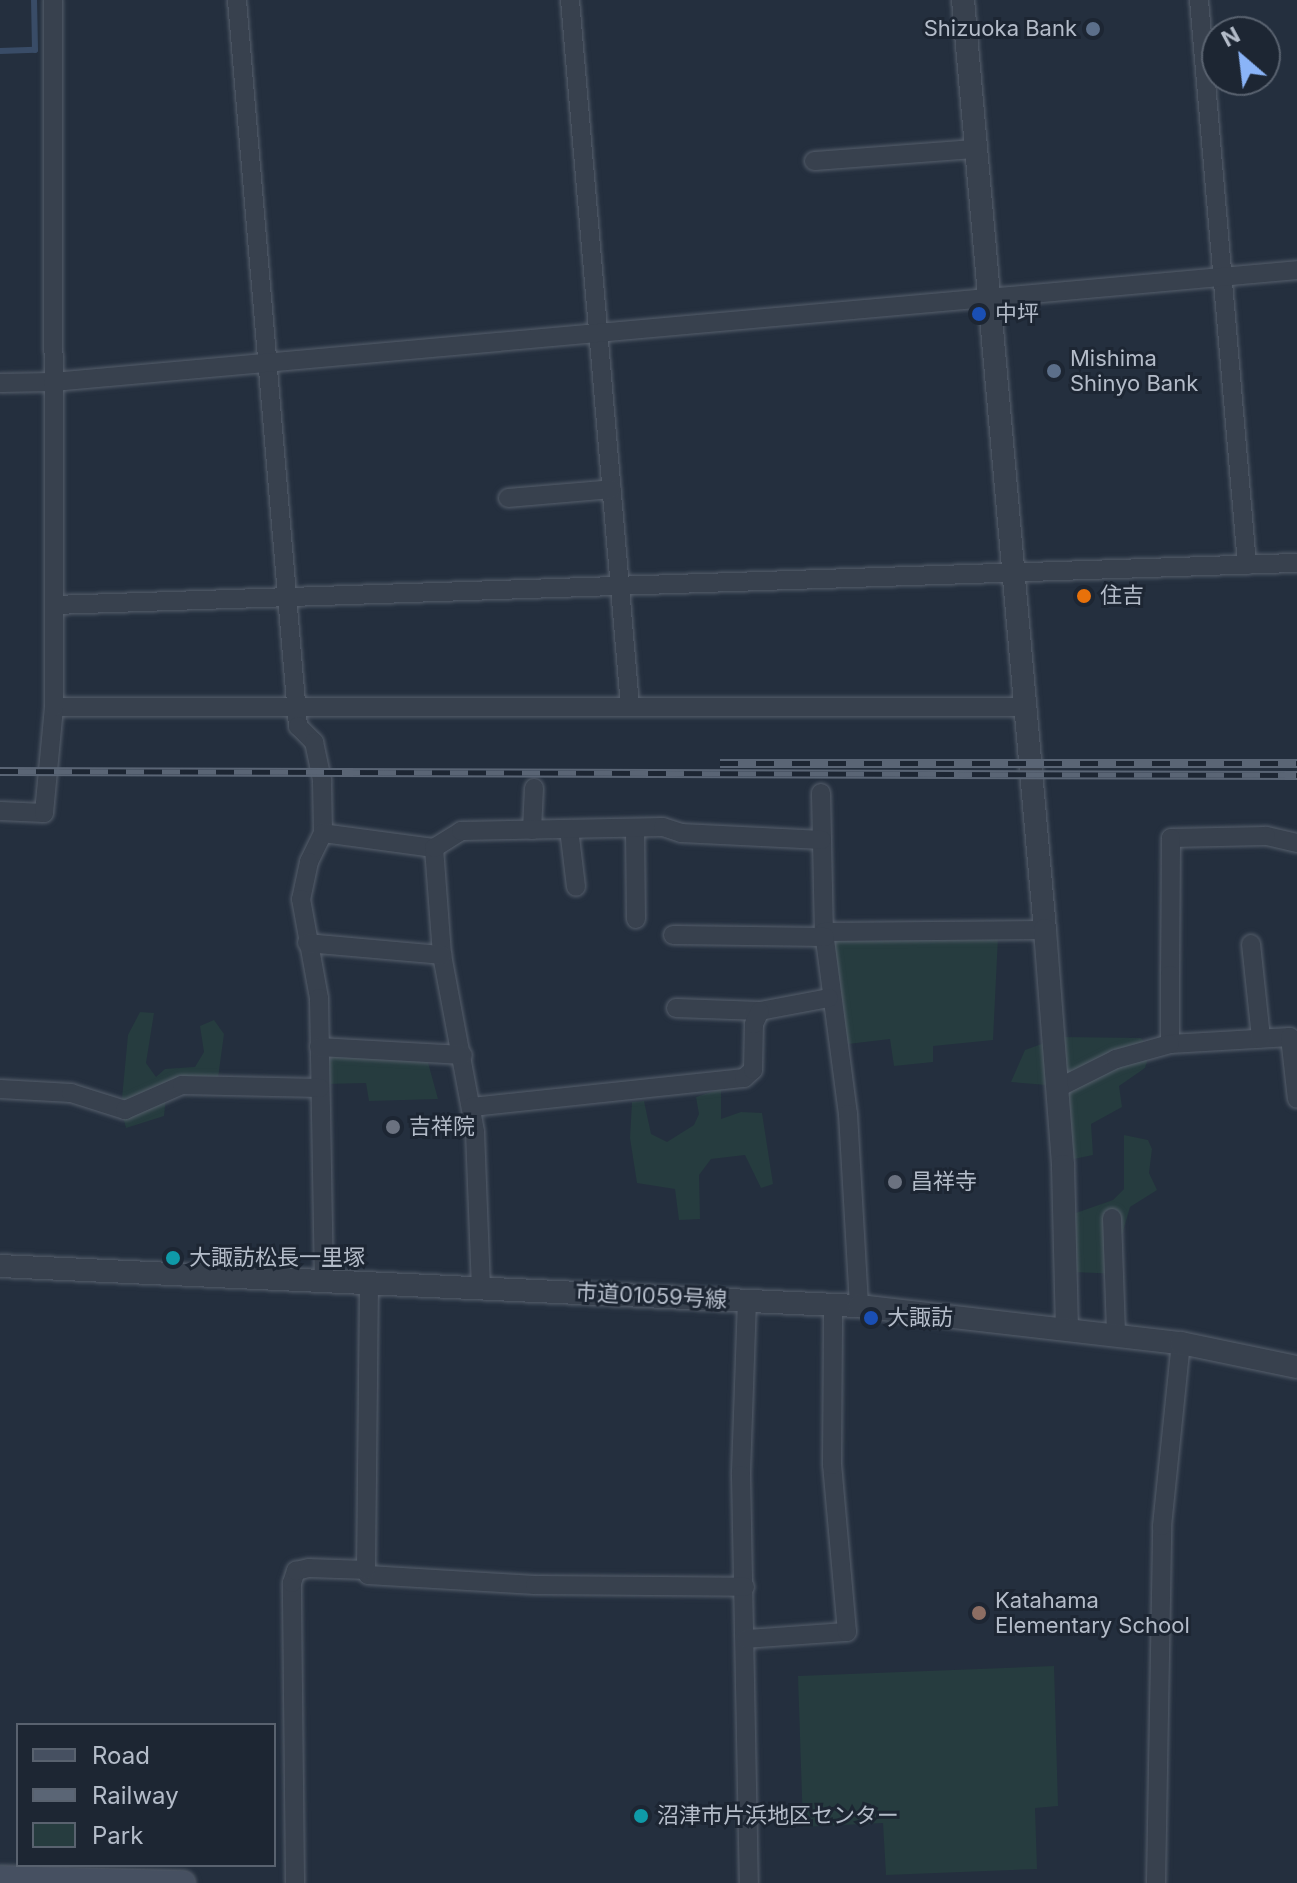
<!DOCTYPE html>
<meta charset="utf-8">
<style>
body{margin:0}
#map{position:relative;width:1297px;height:1883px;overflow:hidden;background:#242f3e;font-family:Inter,"Noto Sans JP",sans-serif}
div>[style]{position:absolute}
.green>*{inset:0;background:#263c3f}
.stream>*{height:6px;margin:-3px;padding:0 3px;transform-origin:3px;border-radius:3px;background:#394c67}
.roads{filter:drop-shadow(0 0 2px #565f6c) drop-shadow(0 0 2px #565f6c)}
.minor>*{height:18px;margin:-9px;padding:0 9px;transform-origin:9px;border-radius:9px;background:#38414e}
.tertiary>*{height:22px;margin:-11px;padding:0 11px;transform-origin:11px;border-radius:11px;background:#38414e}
.secondary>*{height:24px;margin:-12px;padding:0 12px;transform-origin:12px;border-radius:12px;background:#465061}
.rail>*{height:9px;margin-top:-4.5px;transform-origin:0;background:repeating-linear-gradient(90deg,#1d2633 0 18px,#5a6575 0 36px);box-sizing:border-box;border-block:2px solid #5a6575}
.dots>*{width:22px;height:22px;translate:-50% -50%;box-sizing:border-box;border:4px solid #1d2633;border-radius:50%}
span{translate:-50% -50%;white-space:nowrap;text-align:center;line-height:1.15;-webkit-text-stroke:6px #1d2633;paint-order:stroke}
.poi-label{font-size:22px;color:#b4bcc9}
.right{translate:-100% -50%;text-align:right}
.left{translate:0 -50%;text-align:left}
.street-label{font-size:22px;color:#b4bcc9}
.legend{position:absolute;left:16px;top:1723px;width:260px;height:144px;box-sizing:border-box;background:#1d2633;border:2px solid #59626f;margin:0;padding:10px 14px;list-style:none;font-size:24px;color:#b4bcc9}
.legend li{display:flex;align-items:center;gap:16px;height:40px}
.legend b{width:40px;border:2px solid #59626f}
.north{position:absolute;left:1201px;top:16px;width:80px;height:80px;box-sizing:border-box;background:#1d2633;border:2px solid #59626f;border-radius:50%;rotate:332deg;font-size:22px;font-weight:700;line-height:32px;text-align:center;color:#b4bcc9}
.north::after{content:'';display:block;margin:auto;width:28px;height:36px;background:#8ab4f8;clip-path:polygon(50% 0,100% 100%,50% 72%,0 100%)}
</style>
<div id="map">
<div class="green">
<i style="clip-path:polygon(998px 937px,993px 1040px,933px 1046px,933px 1062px,894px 1066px,890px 1039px,848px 1044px,833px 944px,837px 940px)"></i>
<i style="clip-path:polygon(140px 1012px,154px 1013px,146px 1063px,156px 1077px,165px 1069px,195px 1067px,204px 1052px,200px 1026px,214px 1020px,224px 1034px,218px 1078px,166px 1097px,164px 1116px,126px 1128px,121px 1109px,128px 1035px)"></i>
<i style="clip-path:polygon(1061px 1037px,1141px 1038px,1150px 1051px,1145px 1068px,1119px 1086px,1122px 1107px,1091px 1124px,1093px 1155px,1069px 1160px,1059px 1086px,1011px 1082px,1025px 1050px)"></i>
<i style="clip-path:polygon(322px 1053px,427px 1059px,438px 1099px,369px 1101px,366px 1083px,325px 1084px)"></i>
<i style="clip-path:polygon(721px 1089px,721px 1119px,741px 1112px,762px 1113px,773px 1184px,761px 1188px,745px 1155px,711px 1159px,699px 1175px,700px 1219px,679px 1220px,675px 1189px,637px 1183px,630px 1138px,632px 1102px,644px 1101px,651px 1134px,667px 1142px,694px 1125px,699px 1114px,696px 1097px)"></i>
<i style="clip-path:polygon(1124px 1135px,1148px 1140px,1152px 1149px,1149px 1173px,1157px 1190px,1130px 1207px,1119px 1245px,1121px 1274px,1072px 1272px,1073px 1214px,1113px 1200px,1124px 1189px)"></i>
<i style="clip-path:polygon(1054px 1666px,1058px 1806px,1035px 1808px,1037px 1869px,886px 1875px,883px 1823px,803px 1827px,798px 1676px)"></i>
</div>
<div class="stream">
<i style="left:0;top:51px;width:35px;rotate:-2deg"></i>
<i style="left:35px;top:50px;width:50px;rotate:-91.1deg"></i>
</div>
<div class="roads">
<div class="minor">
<i style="left:237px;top:0;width:729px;rotate:85.2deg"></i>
<i style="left:298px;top:726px;width:23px;rotate:45deg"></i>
<i style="left:314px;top:742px;width:40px;rotate:78deg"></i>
<i style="left:322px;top:781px;width:52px;rotate:88.9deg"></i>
<i style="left:323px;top:833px;width:32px;rotate:116deg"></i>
<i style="left:309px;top:862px;width:38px;rotate:102deg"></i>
<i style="left:301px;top:899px;width:101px;rotate:79.7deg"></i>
<i style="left:319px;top:998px;width:281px;rotate:89deg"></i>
<i style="left:570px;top:0;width:709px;rotate:85.14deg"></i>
<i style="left:1199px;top:0;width:567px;rotate:85.14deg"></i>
<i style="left:814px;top:161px;width:161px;rotate:-4.3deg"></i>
<i style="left:0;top:383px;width:53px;rotate:-1.1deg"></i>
<i style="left:53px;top:382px;width:1249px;rotate:-5.14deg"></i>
<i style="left:508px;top:498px;width:104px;rotate:-4.9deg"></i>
<i style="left:54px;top:605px;width:1244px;rotate:-1.94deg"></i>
<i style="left:54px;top:707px;width:971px"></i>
<i style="left:821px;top:793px;width:139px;rotate:88.8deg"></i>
<i style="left:824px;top:932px;width:184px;rotate:82.5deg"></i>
<i style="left:848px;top:1114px;width:192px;rotate:86.7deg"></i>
<i style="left:0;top:811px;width:44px;rotate:2.6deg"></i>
<i style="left:44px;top:813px;width:106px;rotate:-84.6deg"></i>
<i style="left:54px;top:707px;width:707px;rotate:-90.08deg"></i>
<i style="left:635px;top:828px;width:91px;rotate:89.4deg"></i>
<i style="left:569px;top:829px;width:58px;rotate:83.1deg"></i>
<i style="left:532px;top:830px;width:42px;rotate:-87.3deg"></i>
<i style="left:323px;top:833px;width:112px;rotate:7.7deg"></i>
<i style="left:434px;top:848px;width:107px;rotate:85.7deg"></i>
<i style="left:442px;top:955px;width:180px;rotate:79.4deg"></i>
<i style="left:475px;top:1132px;width:155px;rotate:87.8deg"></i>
<i style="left:1297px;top:843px;width:32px;rotate:-167deg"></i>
<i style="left:1266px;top:836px;width:95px;rotate:178.8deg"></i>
<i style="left:1171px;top:838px;width:137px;rotate:90.4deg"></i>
<i style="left:1170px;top:975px;width:69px;rotate:90deg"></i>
<i style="left:1170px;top:1044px;width:120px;rotate:-3.3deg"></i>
<i style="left:1290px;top:1037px;width:62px;rotate:83.6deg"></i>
<i style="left:434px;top:848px;width:32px;rotate:-32deg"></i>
<i style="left:461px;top:831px;width:202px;rotate:-1.1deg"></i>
<i style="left:663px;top:827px;width:19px;rotate:18deg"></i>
<i style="left:681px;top:833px;width:141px;rotate:2.8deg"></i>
<i style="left:824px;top:932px;width:221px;rotate:-0.5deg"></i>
<i style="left:673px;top:935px;width:152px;rotate:0.8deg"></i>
<i style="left:307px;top:943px;width:136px;rotate:5.1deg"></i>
<i style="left:1251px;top:944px;width:95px;rotate:83.9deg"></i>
<i style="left:676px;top:1008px;width:84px;rotate:2deg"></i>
<i style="left:760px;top:1011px;width:70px;rotate:-10.7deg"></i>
<i style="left:319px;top:1047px;width:144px;rotate:3.2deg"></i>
<i style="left:0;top:1089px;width:71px;rotate:3.2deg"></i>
<i style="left:71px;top:1093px;width:57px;rotate:17.5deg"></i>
<i style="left:125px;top:1110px;width:62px;rotate:-23.7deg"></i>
<i style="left:182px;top:1085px;width:138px;rotate:1.2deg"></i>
<i style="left:1056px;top:1089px;width:67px;rotate:-26.6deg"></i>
<i style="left:1116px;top:1059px;width:56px;rotate:-15.5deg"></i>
<i style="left:472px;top:1107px;width:274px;rotate:-6.1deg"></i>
<i style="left:744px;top:1078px;width:12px;rotate:-42deg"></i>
<i style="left:753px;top:1070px;width:46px;rotate:-88.8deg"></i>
<i style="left:754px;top:1024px;width:14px;rotate:-65deg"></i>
<i style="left:1112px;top:1218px;width:116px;rotate:88deg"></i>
<i style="left:747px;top:1300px;width:175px;rotate:92deg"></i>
<i style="left:741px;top:1475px;width:408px;rotate:88.9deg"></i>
<i style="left:366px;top:1570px;width:5px;rotate:68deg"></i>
<i style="left:368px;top:1575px;width:167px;rotate:3.4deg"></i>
<i style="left:535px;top:1585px;width:210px;rotate:0.5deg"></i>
<i style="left:746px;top:1639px;width:101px;rotate:-4deg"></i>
<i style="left:847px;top:1632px;width:168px;rotate:-95.1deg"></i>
<i style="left:832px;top:1465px;width:160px;rotate:-89.6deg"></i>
<i style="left:295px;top:1883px;width:300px;rotate:-90.6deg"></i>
<i style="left:292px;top:1583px;width:13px;rotate:-72deg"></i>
<i style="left:296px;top:1571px;width:13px;rotate:-13deg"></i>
<i style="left:309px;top:1568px;width:57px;rotate:2deg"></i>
<i style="left:366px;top:1570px;width:287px;rotate:-89.4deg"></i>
<i style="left:1156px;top:1883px;width:357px;rotate:-89deg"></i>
<i style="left:1162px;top:1526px;width:184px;rotate:-84.1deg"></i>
</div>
<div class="tertiary">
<i style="left:963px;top:0;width:934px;rotate:84.96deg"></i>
<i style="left:1045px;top:930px;width:237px;rotate:85.6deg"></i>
<i style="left:1063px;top:1166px;width:161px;rotate:88.6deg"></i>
<i style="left:0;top:1266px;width:860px;rotate:2.67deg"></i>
<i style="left:859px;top:1306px;width:324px;rotate:6.6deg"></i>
<i style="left:1181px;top:1343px;width:118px;rotate:11.7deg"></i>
</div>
<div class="secondary">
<i style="left:0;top:1878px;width:183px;rotate:1.6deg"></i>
</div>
</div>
<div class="rail">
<i style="left:720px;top:763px;width:577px"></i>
<i style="left:0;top:771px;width:1297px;rotate:0.18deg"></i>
</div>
<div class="dots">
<i style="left:1093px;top:29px;background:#5c6f8a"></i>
<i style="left:979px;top:314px;background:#1a4fb4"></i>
<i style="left:1054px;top:371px;background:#5c6f8a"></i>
<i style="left:1084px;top:596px;background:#e8710a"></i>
<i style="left:393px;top:1127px;background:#6b7280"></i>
<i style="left:895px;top:1182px;background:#6b7280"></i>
<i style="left:173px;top:1258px;background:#0f9aa8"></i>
<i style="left:871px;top:1318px;background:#1a4fb4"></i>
<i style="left:979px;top:1613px;background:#8d6e63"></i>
<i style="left:641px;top:1816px;background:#0f9aa8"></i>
</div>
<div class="poi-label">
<span class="right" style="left:1077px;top:29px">Shizuoka Bank</span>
<span class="left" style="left:995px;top:314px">中坪</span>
<span class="left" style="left:1070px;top:371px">Mishima<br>Shinyo Bank</span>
<span class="left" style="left:1100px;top:596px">住吉</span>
<span class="left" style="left:409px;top:1127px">吉祥院</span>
<span class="left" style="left:911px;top:1182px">昌祥寺</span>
<span class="left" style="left:189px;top:1258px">大諏訪松長一里塚</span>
<span class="left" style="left:887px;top:1318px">大諏訪</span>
<span class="left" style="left:995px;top:1613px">Katahama<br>Elementary School</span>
<span class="left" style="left:657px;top:1816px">沼津市片浜地区センター</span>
</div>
<div class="street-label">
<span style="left:651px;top:1296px;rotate:3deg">市道01059号線</span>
</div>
<ul class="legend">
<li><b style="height:10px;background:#465061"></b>Road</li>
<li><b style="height:10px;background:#5a6575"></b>Railway</li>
<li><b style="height:22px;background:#263c3f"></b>Park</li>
</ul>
<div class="north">N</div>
</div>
